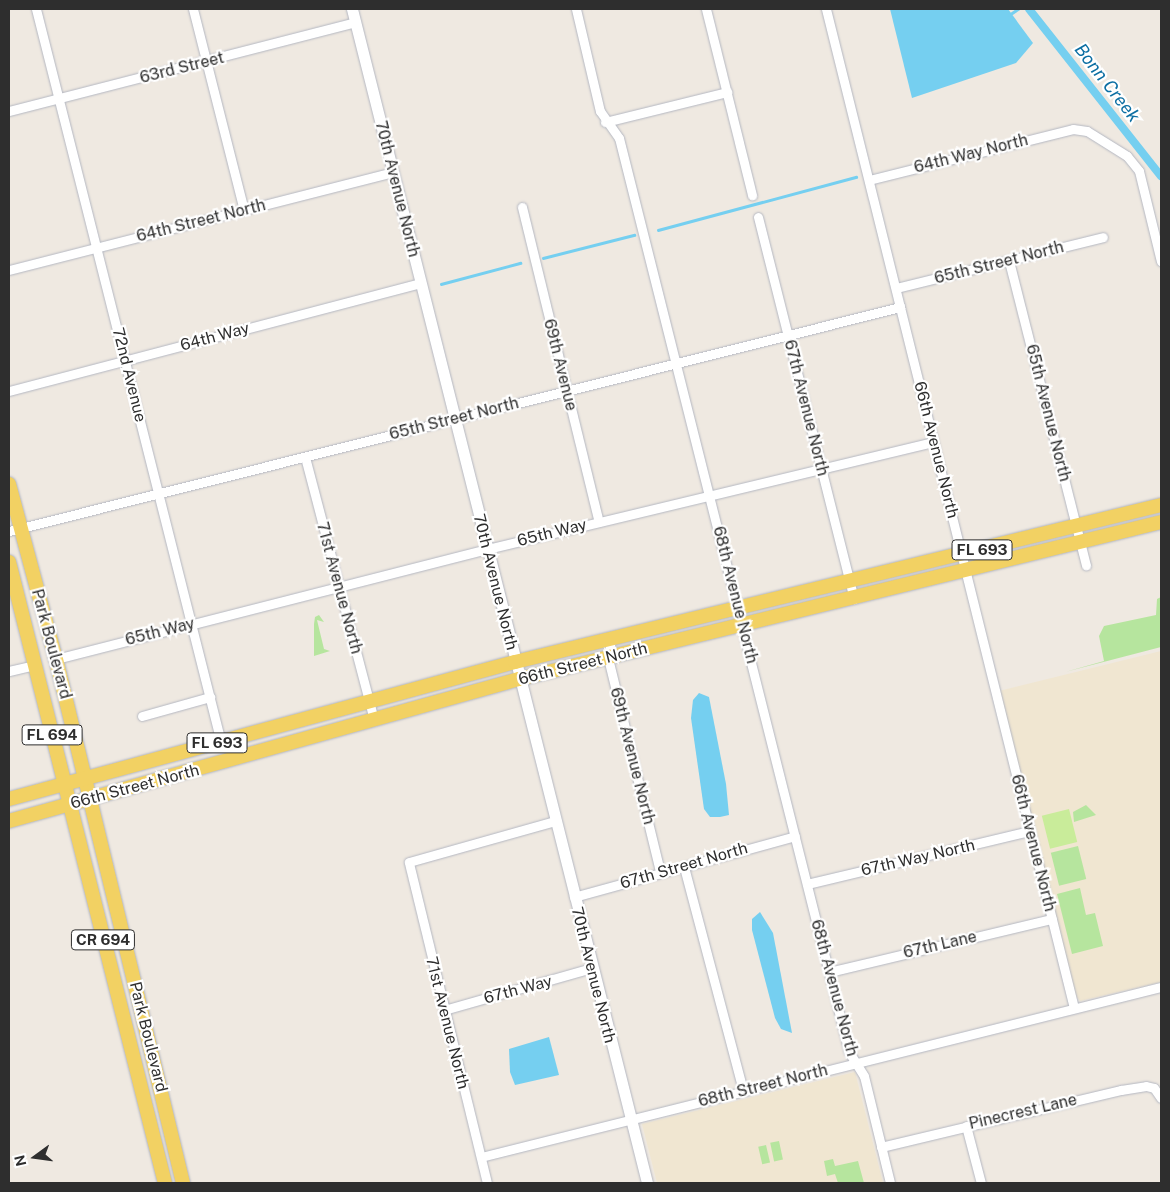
<!DOCTYPE html>
<style>
body{margin:0}
#map{position:relative;width:1170px;height:1192px;overflow:hidden;background:#efe9e1;font-family:"Public Sans",sans-serif}
div>[style]{position:absolute}
.education>*{inset:0;background:#f0e6d1}
.green>*{inset:0;background:#b6e59e;transform-origin:0 0}
.pitch>*{inset:0;background:#c9ec9a;transform-origin:0 0}
.water>*{inset:0;background:#75cff0}
.stream>*{height:2.5px;margin:-1.25px;padding:0 1.25px;transform-origin:1.25px;border-radius:1.25px;background:#75cff0}
.canal>*{height:8px;margin:-4px;padding:0 4px;transform-origin:4px;border-radius:4px;background:#75cff0}
.roads{filter:drop-shadow(0 0 1px #b4b7c1) drop-shadow(0 0 1px #b4b7c1)}
.minor>*{height:9px;margin:-4.5px;padding:0 4.5px;transform-origin:4.5px;border-radius:4.5px;background:#fff}
.tertiary>*{height:11px;margin:-5.5px;padding:0 5.5px;transform-origin:5.5px;border-radius:5.5px;background:#fff}
.primary>*{height:14px;margin:-7px;padding:0 7px;transform-origin:7px;border-radius:7px;background:#f2d163}
span{translate:-50% -50%;white-space:nowrap;text-align:center;line-height:1.15;-webkit-text-stroke:4.5px #fff;paint-order:stroke}
.shield-label span{padding:1px 4px;background:#fff;border:1px solid;border-radius:4px;-webkit-text-stroke-width:0}
.shield-label{font-size:15px;color:#2e2e2e;font-weight:700}
.street-label{font-size:16px;color:#2e2e2e}
.water-label{font-size:18px;color:#0d6fa3;font-style:italic}
.frame{position:absolute;inset:0;border:10px solid #2e2e2e;pointer-events:none}
.north{position:absolute;left:10px;top:1132px;width:50px;height:50px;-webkit-text-stroke:4px #fff;paint-order:stroke;rotate:256deg;font-size:14px;font-weight:700;line-height:20px;text-align:center;color:#2e2e2e}
.north::after{content:'';display:block;margin:auto;width:18px;height:22px;background:#2e2e2e;clip-path:polygon(50% 0,100% 100%,50% 72%,0 100%)}
</style>
<div id="map">
<div class="education">
<i style="clip-path:polygon(1161px 651px,1161px 982px,1080px 1001px,1075px 995px,999px 691px)"></i>
<i style="clip-path:polygon(855px 1072px,883px 1183px,657px 1183px,642px 1124px)"></i>
</div>
<div class="green">
<i style="clip-path:polygon(1161px 597px,1161px 647px,1065px 672px,1104px 661px,1099px 636px,1104px 626px,1156px 615px,1157px 599px)"></i>
<i style="clip-path:polygon(319px 615px,324px 622px,317px 620px,324px 649px,330px 651px,314px 656px,314px 624px,315px 617px)"></i>
<i style="clip-path:polygon(1086px 805px,1096px 815px,1074px 822px,1073px 812px)"></i>
<i style="left:1078px;top:846px;width:34px;height:28px;rotate:76deg"></i>
<i style="clip-path:polygon(1080px 888px,1086px 915px,1095px 913px,1103px 946px,1072px 954px,1057px 894px)"></i>
<i style="left:779px;top:1141px;width:19px;height:9px;rotate:78deg"></i>
<i style="left:766px;top:1145px;width:18px;height:8px;rotate:77deg"></i>
<i style="clip-path:polygon(833px 1159px,835px 1166px,858px 1161px,864px 1183px,838px 1183px,835px 1174px,827px 1176px,824px 1161px)"></i>
</div>
<div class="pitch">
<i style="left:1069px;top:809px;width:34px;height:28px;rotate:76deg"></i>
</div>
<div class="water">
<i style="clip-path:polygon(890px 9px,1008px 9px,1033px 43px,1016px 63px,912px 98px)"></i>
<i style="clip-path:polygon(699px 693px,709px 697px,726px 784px,729px 815px,720px 817px,710px 817px,704px 809px,691px 718px,693px 700px)"></i>
<i style="clip-path:polygon(760px 912px,773px 933px,792px 1033px,781px 1029px,775px 1018px,752px 930px,752px 919px)"></i>
<i style="clip-path:polygon(549px 1037px,559px 1075px,515px 1085px,510px 1072px,509px 1049px)"></i>
</div>
<div class="stream">
<i style="left:1009px;top:15px;width:11px;rotate:-34deg"></i>
<i style="left:658px;top:230px;width:205px;rotate:-15deg"></i>
<i style="left:543px;top:258px;width:94px;rotate:-14.2deg"></i>
<i style="left:441px;top:284px;width:82px;rotate:-14.9deg"></i>
</div>
<div class="canal">
<i style="left:1029px;top:9px;width:213px;rotate:51.7deg"></i>
</div>
<div class="roads">
<div class="minor">
<i style="left:36px;top:9px;width:756px;rotate:75.84deg"></i>
<i style="left:193px;top:9px;width:207px;rotate:75.8deg"></i>
<i style="left:576px;top:9px;width:105px;rotate:76.8deg"></i>
<i style="left:600px;top:111px;width:33px;rotate:55deg"></i>
<i style="left:619px;top:138px;width:942px;rotate:75.88deg"></i>
<i style="left:849px;top:1052px;width:28px;rotate:58deg"></i>
<i style="left:864px;top:1076px;width:110px;rotate:76.3deg"></i>
<i style="left:706px;top:9px;width:192px;rotate:76.1deg"></i>
<i style="left:826px;top:9px;width:1029px;rotate:76.06deg"></i>
<i style="left:9px;top:111px;width:357px;rotate:-14.4deg"></i>
<i style="left:605px;top:122px;width:126px;rotate:-13.8deg"></i>
<i style="left:869px;top:180px;width:210px;rotate:-14deg"></i>
<i style="left:1073px;top:129px;width:14px;rotate:8deg"></i>
<i style="left:1087px;top:131px;width:47px;rotate:32deg"></i>
<i style="left:1127px;top:156px;width:19px;rotate:51deg"></i>
<i style="left:1139px;top:171px;width:93px;rotate:76.3deg"></i>
<i style="left:522px;top:207px;width:324px;rotate:76.3deg"></i>
<i style="left:758px;top:217px;width:394px;rotate:75.9deg"></i>
<i style="left:1009px;top:261px;width:314px;rotate:75.8deg"></i>
<i style="left:9px;top:270px;width:396px;rotate:-14.3deg"></i>
<i style="left:896px;top:288px;width:213px;rotate:-13.8deg"></i>
<i style="left:9px;top:391px;width:425px;rotate:-14.7deg"></i>
<i style="left:305px;top:457px;width:272px;rotate:75.3deg"></i>
<i style="left:9px;top:531px;width:919px;rotate:-14.11deg"></i>
<i style="left:611px;top:639px;width:19px;rotate:99deg"></i>
<i style="left:608px;top:658px;width:220px;rotate:76.3deg"></i>
<i style="left:56px;top:659px;width:445px;rotate:-14.3deg"></i>
<i style="left:487px;top:549px;width:459px;rotate:-13.5deg"></i>
<i style="left:9px;top:671px;width:27px;rotate:-13deg"></i>
<i style="left:142px;top:716px;width:71px;rotate:-15.6deg"></i>
<i style="left:684px;top:867px;width:232px;rotate:75.2deg"></i>
<i style="left:807px;top:884px;width:229px;rotate:-13.4deg"></i>
<i style="left:574px;top:897px;width:229px;rotate:-15.4deg"></i>
<i style="left:829px;top:972px;width:229px;rotate:-13.4deg"></i>
<i style="left:444px;top:1010px;width:153px;rotate:-15.9deg"></i>
<i style="left:966px;top:1126px;width:59px;rotate:75.3deg"></i>
<i style="left:881px;top:1147px;width:247px;rotate:-13.4deg"></i>
<i style="left:1121px;top:1090px;width:25px;rotate:-9deg"></i>
<i style="left:1146px;top:1086px;width:8px;rotate:14deg"></i>
<i style="left:1154px;top:1088px;width:12px;rotate:55deg"></i>
<i style="left:481px;top:1157px;width:701px;rotate:-14.04deg"></i>
<i style="left:487px;top:1183px;width:330px;rotate:-103.7deg"></i>
<i style="left:409px;top:862px;width:152px;rotate:-15.7deg"></i>
</div>
<div class="tertiary">
<i style="left:352px;top:9px;width:1210px;rotate:75.89deg"></i>
</div>
<div class="primary">
<i style="left:9px;top:484px;width:181px;rotate:75deg"></i>
<i style="left:56px;top:659px;width:539px;rotate:76.38deg"></i>
<i style="left:9px;top:562px;width:640px;rotate:75.9deg"></i>
<i style="left:9px;top:799px;width:524px;rotate:-15.15deg"></i>
<i style="left:515px;top:662px;width:665px;rotate:-13.66deg"></i>
<i style="left:9px;top:821px;width:529px;rotate:-15.56deg"></i>
<i style="left:519px;top:679px;width:661px;rotate:-13.74deg"></i>
</div>
</div>
<div class="shield-label">
<span style="left:982px;top:550px">FL 693</span>
<span style="left:52px;top:735px">FL 694</span>
<span style="left:217px;top:743px">FL 693</span>
<span style="left:103px;top:940px">CR 694</span>
</div>
<div class="street-label">
<span style="left:182px;top:68px;rotate:-14deg">63rd Street</span>
<span style="left:971px;top:154px;rotate:-14deg">64th Way North</span>
<span style="left:397px;top:189px;rotate:76deg">70th Avenue North</span>
<span style="left:201px;top:221px;rotate:-14deg">64th Street North</span>
<span style="left:999px;top:263px;rotate:-14deg">65th Street North</span>
<span style="left:215px;top:337px;rotate:-15deg">64th Way</span>
<span style="left:560px;top:365px;rotate:76deg">69th Avenue</span>
<span style="left:129px;top:375px;rotate:76deg">72nd Avenue</span>
<span style="left:806px;top:408px;rotate:76deg">67th Avenue North</span>
<span style="left:1048px;top:413px;rotate:76deg">65th Avenue North</span>
<span style="left:454px;top:419px;rotate:-14deg">65th Street North</span>
<span style="left:936px;top:450px;rotate:76deg">66th Avenue North</span>
<span style="left:552px;top:533px;rotate:-14deg">65th Way</span>
<span style="left:495px;top:582px;rotate:76deg">70th Avenue North</span>
<span style="left:339px;top:588px;rotate:75deg">71st Avenue North</span>
<span style="left:735px;top:595px;rotate:76deg">68th Avenue North</span>
<span style="left:160px;top:632px;rotate:-14deg">65th Way</span>
<span style="left:51px;top:644px;rotate:75deg">Park Boulevard</span>
<span style="left:583px;top:664px;rotate:-14deg">66th Street North</span>
<span style="left:632px;top:756px;rotate:76deg">69th Avenue North</span>
<span style="left:135px;top:787px;rotate:-15deg">66th Street North</span>
<span style="left:1033px;top:843px;rotate:76deg">66th Avenue North</span>
<span style="left:918px;top:858px;rotate:-13deg">67th Way North</span>
<span style="left:684px;top:866px;rotate:-16deg">67th Street North</span>
<span style="left:940px;top:945px;rotate:-13deg">67th Lane</span>
<span style="left:593px;top:975px;rotate:76deg">70th Avenue North</span>
<span style="left:834px;top:988px;rotate:75deg">68th Avenue North</span>
<span style="left:518px;top:990px;rotate:-15deg">67th Way</span>
<span style="left:447px;top:1023px;rotate:76deg">71st Avenue North</span>
<span style="left:148px;top:1037px;rotate:76deg">Park Boulevard</span>
<span style="left:763px;top:1086px;rotate:-14deg">68th Street North</span>
<span style="left:1023px;top:1112px;rotate:-13deg">Pinecrest Lane</span>
</div>
<div class="water-label">
<span style="left:1107px;top:83px;rotate:52deg">Bonn Creek</span>
</div>
<div class="frame"></div>
<div class="north">N</div>
</div>
